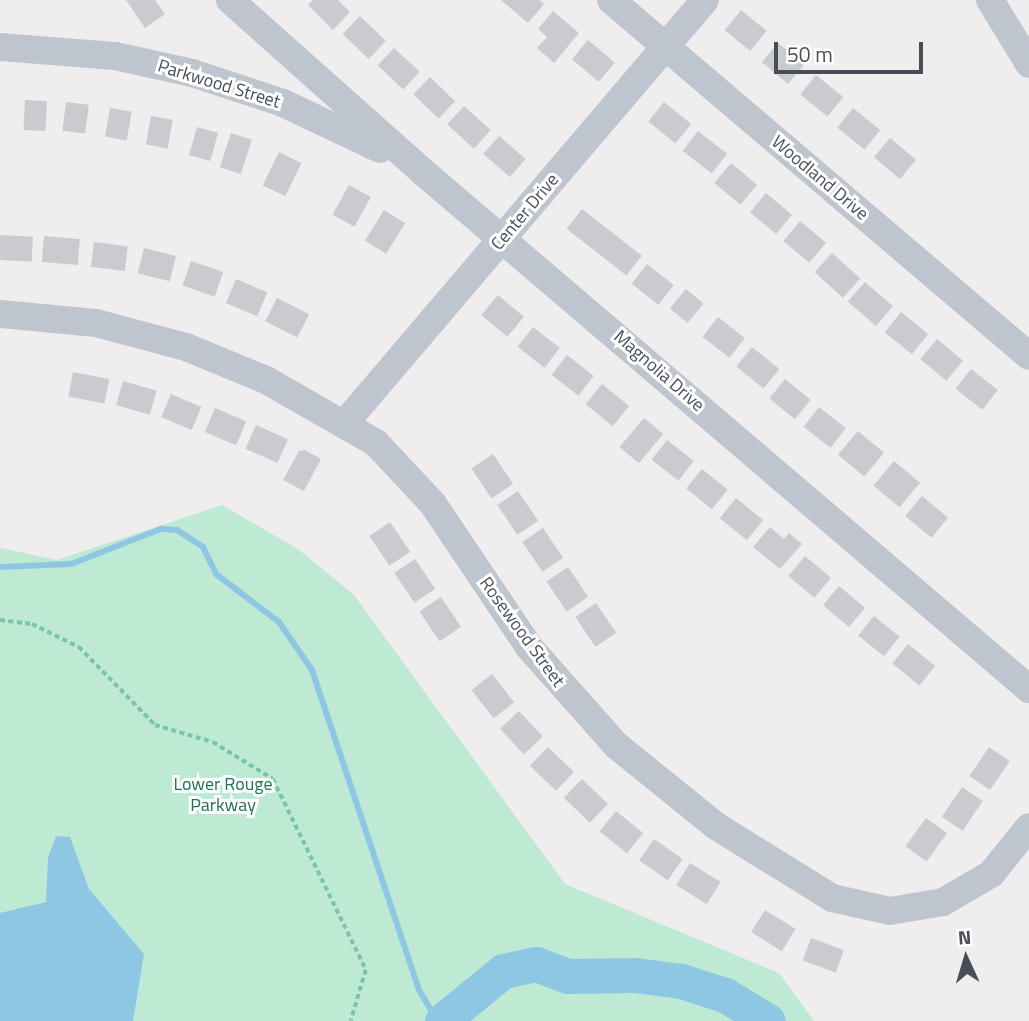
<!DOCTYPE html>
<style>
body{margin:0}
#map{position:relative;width:1029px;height:1021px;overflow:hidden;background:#efeded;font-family:"Titillium Web",sans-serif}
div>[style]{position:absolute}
.green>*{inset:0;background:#beead4}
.water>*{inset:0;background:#8ec7e3}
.stream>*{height:6px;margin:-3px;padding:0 3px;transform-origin:3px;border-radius:3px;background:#8ec7e3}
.river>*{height:35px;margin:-17.5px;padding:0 17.5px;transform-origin:17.5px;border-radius:17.5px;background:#8ec7e3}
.building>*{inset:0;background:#cacbd1;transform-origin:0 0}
.path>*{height:3.5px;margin-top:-1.75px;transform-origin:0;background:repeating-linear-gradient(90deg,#79c5a9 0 5px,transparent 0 8.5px)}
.minor>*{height:28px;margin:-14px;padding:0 14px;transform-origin:14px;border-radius:14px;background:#bfc5ce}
span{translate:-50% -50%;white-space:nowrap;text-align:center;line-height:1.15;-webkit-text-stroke:6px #fff;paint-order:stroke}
.street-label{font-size:18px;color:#474e58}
.park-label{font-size:18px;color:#1e7253}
.north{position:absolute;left:931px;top:923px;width:70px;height:70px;-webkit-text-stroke:5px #fff;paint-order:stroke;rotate:356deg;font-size:19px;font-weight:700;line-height:28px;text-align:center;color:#474e58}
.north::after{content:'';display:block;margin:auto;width:24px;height:32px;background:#474e58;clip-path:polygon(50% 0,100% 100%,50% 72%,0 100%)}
.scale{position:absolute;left:774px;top:42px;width:149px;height:32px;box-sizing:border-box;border:4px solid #474e58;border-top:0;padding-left:9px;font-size:21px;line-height:24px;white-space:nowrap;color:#474e58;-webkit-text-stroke:5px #fff;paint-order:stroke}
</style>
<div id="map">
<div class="green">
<div style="clip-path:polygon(222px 505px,298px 549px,354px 595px,565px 884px,779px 973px,814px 1021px,0 1021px,0 548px,57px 560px)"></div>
</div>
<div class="water">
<div style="clip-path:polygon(56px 836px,70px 837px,89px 889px,144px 954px,133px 1021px,0 1021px,0 913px,46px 902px,48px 858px)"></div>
</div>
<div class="stream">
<div style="left:0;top:567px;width:71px;rotate:-2.4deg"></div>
<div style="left:71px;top:564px;width:97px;rotate:-21.3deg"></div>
<div style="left:161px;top:529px;width:16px;rotate:4deg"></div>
<div style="left:177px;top:530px;width:31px;rotate:33deg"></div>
<div style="left:203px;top:547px;width:30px;rotate:64deg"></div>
<div style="left:216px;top:574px;width:79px;rotate:37.3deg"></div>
<div style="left:279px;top:622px;width:58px;rotate:55.5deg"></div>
<div style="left:312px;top:670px;width:337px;rotate:71.5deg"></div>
<div style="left:419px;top:990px;width:23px;rotate:59deg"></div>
<div style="left:431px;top:1010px;width:17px;rotate:33deg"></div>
</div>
<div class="river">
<div style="left:442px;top:1021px;width:79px;rotate:-39.3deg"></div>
<div style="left:503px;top:971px;width:34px;rotate:-12deg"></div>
<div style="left:536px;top:964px;width:34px;rotate:21deg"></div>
<div style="left:568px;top:976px;width:67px;rotate:-0.9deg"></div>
<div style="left:635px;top:975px;width:46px;rotate:7.4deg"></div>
<div style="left:681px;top:981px;width:46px;rotate:17.7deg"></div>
<div style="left:725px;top:995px;width:50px;rotate:31.2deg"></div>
</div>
<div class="building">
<div style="clip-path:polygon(126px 0,155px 0,165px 14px,145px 28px)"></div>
<div style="clip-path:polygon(313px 0,338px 0,350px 12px,333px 30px,308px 5px)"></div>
<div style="clip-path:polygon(501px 0,539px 0,544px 4px,528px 23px)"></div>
<div style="left:741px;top:10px;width:33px;height:26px;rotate:39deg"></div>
<div style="clip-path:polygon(553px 11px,579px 33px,554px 63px,537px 48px,547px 37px,538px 29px)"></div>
<div style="left:360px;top:16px;width:36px;height:25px;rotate:44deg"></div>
<div style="left:588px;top:40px;width:35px;height:25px;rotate:40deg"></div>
<div style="left:778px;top:43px;width:34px;height:25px;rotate:40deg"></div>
<div style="left:394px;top:48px;width:35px;height:24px;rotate:43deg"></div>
<div style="left:816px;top:75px;width:35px;height:25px;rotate:39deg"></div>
<div style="left:430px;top:77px;width:35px;height:24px;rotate:44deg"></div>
<div style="left:25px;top:100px;width:22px;height:30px;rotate:3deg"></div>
<div style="left:66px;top:102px;width:23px;height:29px;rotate:7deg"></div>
<div style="left:664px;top:102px;width:35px;height:25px;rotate:39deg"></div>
<div style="left:464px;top:106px;width:36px;height:25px;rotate:42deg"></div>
<div style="left:110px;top:108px;width:22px;height:29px;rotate:10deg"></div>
<div style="left:853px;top:108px;width:35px;height:25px;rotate:39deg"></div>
<div style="left:151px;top:116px;width:22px;height:29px;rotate:10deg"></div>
<div style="left:197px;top:127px;width:22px;height:29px;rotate:16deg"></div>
<div style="left:698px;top:131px;width:37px;height:25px;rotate:38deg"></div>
<div style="left:231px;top:133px;width:22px;height:36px;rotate:18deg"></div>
<div style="left:499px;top:136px;width:35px;height:24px;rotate:41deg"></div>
<div style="left:890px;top:138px;width:34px;height:25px;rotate:40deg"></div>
<div style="left:279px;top:152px;width:25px;height:37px;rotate:26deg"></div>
<div style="left:731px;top:163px;width:34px;height:26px;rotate:40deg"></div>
<div style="left:349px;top:185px;width:25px;height:34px;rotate:29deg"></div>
<div style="left:766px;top:193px;width:34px;height:25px;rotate:40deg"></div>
<div style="left:582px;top:209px;width:76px;height:25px;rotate:38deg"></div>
<div style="left:384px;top:210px;width:25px;height:36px;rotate:32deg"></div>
<div style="left:800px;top:221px;width:34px;height:26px;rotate:40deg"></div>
<div style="left:0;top:235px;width:33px;height:25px;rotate:3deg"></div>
<div style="left:44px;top:236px;width:36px;height:26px;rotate:5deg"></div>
<div style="left:94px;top:242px;width:34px;height:25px;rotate:7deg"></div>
<div style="left:144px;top:248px;width:33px;height:26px;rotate:14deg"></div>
<div style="left:832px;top:253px;width:38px;height:26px;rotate:42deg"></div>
<div style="left:191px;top:261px;width:34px;height:26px;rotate:19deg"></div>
<div style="left:647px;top:264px;width:34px;height:25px;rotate:38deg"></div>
<div style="left:236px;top:279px;width:34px;height:26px;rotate:23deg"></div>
<div style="left:865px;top:282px;width:37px;height:26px;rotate:41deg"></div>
<div style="left:686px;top:289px;width:23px;height:25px;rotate:40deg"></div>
<div style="left:498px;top:295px;width:34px;height:26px;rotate:40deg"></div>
<div style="left:277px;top:298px;width:36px;height:26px;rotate:27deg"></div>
<div style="left:901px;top:312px;width:35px;height:26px;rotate:39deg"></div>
<div style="left:718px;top:317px;width:34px;height:25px;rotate:38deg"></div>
<div style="left:533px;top:327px;width:34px;height:25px;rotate:38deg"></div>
<div style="left:937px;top:339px;width:34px;height:26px;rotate:40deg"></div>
<div style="left:752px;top:347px;width:35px;height:25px;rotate:39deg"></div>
<div style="left:567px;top:355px;width:34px;height:25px;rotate:38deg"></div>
<div style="left:971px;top:369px;width:34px;height:25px;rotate:38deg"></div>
<div style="left:73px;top:372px;width:37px;height:25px;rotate:11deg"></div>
<div style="left:785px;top:379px;width:33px;height:25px;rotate:39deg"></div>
<div style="left:123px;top:381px;width:35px;height:25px;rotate:16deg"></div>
<div style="left:602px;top:384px;width:35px;height:26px;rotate:39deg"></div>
<div style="left:171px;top:394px;width:33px;height:25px;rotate:23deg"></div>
<div style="left:819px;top:407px;width:34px;height:25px;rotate:38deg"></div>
<div style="left:215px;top:408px;width:34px;height:26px;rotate:23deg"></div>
<div style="left:644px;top:418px;width:25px;height:38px;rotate:40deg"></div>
<div style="left:256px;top:425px;width:35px;height:26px;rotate:24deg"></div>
<div style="left:858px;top:431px;width:34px;height:31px;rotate:40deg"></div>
<div style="left:667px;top:440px;width:34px;height:25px;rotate:38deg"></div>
<div style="clip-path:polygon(305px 450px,321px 459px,304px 491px,283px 480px,299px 451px)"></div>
<div style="left:493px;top:454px;width:36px;height:26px;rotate:56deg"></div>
<div style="left:894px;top:461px;width:34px;height:32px;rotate:40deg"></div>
<div style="left:702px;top:469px;width:33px;height:25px;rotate:39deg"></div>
<div style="left:518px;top:491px;width:36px;height:25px;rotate:56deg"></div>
<div style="left:922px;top:496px;width:34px;height:26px;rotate:40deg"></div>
<div style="left:736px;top:498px;width:35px;height:26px;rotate:39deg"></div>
<div style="left:390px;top:522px;width:36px;height:25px;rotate:56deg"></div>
<div style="clip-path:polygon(770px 527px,784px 539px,789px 533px,802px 544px,780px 569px,753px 547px)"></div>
<div style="left:543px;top:528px;width:36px;height:25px;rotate:56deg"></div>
<div style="left:805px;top:556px;width:34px;height:26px;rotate:40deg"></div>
<div style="left:415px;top:559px;width:36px;height:25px;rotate:56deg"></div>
<div style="left:568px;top:567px;width:36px;height:26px;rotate:56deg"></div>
<div style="left:839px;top:586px;width:34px;height:25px;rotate:40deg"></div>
<div style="left:441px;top:597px;width:36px;height:26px;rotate:56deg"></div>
<div style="left:596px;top:603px;width:36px;height:25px;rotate:56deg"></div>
<div style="left:874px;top:616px;width:33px;height:25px;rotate:39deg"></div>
<div style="left:908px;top:644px;width:35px;height:25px;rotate:39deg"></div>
<div style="left:492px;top:674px;width:36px;height:26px;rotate:52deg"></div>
<div style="left:519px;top:711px;width:35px;height:26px;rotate:47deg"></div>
<div style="left:548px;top:747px;width:36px;height:26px;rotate:44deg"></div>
<div style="left:989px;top:747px;width:25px;height:35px;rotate:34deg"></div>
<div style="left:582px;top:779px;width:36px;height:26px;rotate:44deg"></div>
<div style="left:962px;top:787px;width:25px;height:36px;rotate:34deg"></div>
<div style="left:616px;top:811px;width:35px;height:26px;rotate:39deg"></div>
<div style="left:926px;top:818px;width:26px;height:35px;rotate:36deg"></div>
<div style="left:654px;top:839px;width:35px;height:26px;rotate:35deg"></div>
<div style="left:690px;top:863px;width:36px;height:26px;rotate:32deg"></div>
<div style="left:765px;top:910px;width:36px;height:26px;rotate:32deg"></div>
<div style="left:811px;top:938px;width:35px;height:24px;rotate:20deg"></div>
</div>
<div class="path">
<div style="left:0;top:620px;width:32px;rotate:7deg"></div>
<div style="left:32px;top:624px;width:52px;rotate:26.1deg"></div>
<div style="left:79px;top:647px;width:109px;rotate:45.7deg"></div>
<div style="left:155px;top:725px;width:60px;rotate:16.3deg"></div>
<div style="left:213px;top:742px;width:70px;rotate:31.7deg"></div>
<div style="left:273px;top:779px;width:212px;rotate:64deg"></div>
<div style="left:366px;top:970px;width:53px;rotate:106.4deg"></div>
</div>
<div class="minor">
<div style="left:230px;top:0;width:259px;rotate:41.7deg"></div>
<div style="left:423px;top:172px;width:797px;rotate:40.47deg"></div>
<div style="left:611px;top:0;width:549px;rotate:40.42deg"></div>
<div style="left:990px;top:0;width:75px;rotate:58.6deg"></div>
<div style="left:0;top:47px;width:115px;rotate:4.5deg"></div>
<div style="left:115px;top:56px;width:79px;rotate:12.4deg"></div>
<div style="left:192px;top:73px;width:96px;rotate:18.2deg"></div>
<div style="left:283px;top:103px;width:107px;rotate:25.4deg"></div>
<div style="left:0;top:314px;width:96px;rotate:5.4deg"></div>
<div style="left:96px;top:323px;width:93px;rotate:14.9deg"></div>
<div style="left:186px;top:347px;width:87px;rotate:22.4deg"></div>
<div style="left:266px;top:380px;width:127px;rotate:29.8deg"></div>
<div style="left:376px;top:443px;width:83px;rotate:46.9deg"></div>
<div style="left:433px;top:504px;width:172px;rotate:56.1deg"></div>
<div style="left:529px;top:647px;width:132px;rotate:48.4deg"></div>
<div style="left:617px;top:746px;width:127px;rotate:38.9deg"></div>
<div style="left:716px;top:826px;width:137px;rotate:31.8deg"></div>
<div style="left:832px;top:898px;width:59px;rotate:12.6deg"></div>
<div style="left:890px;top:911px;width:54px;rotate:-9.6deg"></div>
<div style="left:943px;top:902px;width:56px;rotate:-30.3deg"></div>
<div style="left:991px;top:874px;width:60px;rotate:-51deg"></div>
<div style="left:345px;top:423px;width:555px;rotate:-49.6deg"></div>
</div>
<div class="street-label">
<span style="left:219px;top:84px;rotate:17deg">Parkwood Street</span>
<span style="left:820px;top:178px;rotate:40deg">Woodland Drive</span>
<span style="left:525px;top:212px;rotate:-50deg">Center Drive</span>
<span style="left:659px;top:371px;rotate:41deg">Magnolia Drive</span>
<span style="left:522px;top:632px;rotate:54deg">Rosewood Street</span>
</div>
<div class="park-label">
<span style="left:223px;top:795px">Lower Rouge<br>Parkway</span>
</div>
<div class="north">N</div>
<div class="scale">50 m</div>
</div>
